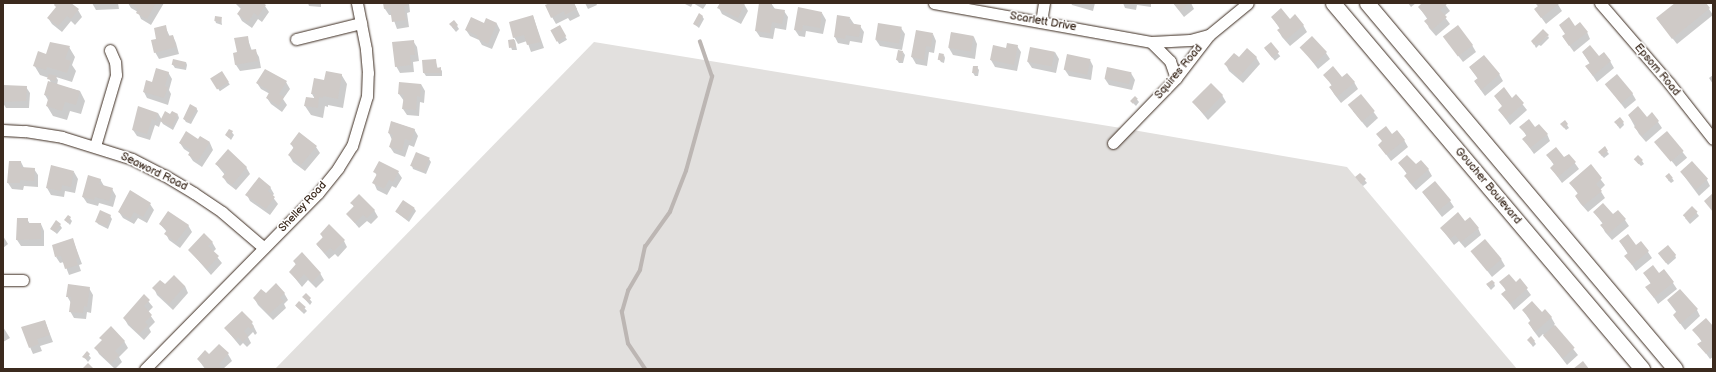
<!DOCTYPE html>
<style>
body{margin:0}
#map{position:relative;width:1716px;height:372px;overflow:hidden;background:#fff;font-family:"Balsamiq Sans",sans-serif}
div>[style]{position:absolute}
.green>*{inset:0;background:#e2e0de}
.shadow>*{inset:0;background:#0003;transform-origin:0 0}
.stream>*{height:3.5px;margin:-1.75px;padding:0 1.75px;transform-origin:1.75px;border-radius:1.75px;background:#bcb6b3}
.building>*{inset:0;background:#cfcac7;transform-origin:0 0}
.roads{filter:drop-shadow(0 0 1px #3b2a1e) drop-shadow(0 0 1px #3b2a1e)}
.minor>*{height:11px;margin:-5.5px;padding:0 5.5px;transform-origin:5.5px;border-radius:5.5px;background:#fff}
.secondary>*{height:15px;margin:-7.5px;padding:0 7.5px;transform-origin:7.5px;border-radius:7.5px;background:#fff}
span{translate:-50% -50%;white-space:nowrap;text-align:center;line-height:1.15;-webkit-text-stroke:3.5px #fff;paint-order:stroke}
.street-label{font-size:11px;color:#3b2a1e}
.frame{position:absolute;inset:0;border:4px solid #3b2a1e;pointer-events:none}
</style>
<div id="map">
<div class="green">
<div style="clip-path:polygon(594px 42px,1127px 129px,1347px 167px,1517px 369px,275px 369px)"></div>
</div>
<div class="shadow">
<div style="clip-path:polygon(57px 3px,70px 3px,78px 10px,82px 17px,75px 25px,71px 21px,62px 32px,52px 24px,48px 18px,57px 8px)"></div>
<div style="clip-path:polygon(118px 3px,119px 9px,96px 10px,92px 3px)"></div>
<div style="clip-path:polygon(128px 3px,164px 3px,151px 25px,141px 19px,138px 12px,131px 8px)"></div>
<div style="clip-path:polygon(235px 3px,260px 3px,265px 6px,269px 12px,262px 22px,258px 19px,252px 28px,242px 21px,238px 14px,242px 10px)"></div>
<div style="clip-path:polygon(308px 3px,321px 3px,321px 7px,309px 6px)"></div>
<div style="clip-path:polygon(384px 3px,409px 3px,410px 12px,407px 13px,409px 27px,397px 29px,392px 15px,389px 15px,385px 9px)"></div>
<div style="clip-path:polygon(552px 3px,574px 3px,580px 16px,570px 21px,568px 18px,556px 24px,552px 17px)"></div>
<div style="clip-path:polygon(585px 3px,596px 3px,597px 5px,588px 9px)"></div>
<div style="clip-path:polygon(683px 3px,707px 3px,703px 9px,693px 3px,691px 7px)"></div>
<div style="clip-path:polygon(721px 3px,744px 4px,748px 11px,741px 24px,722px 14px,719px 8px)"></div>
<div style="clip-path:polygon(760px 3px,771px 3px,775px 9px,784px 11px,788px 17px,786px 30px,775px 28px,773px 39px,760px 37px,756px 31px)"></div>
<div style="clip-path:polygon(1071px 3px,1095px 3px,1093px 11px,1072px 5px)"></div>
<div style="clip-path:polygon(1123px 3px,1151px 3px,1151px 7px,1137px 5px,1136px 10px,1125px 8px)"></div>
<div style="clip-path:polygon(1173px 3px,1191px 3px,1194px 9px,1184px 17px)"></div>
<div style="clip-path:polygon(1408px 3px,1416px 3px,1411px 7px)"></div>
<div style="clip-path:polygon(1424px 3px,1444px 3px,1450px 11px,1444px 16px,1450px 24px,1436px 36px,1429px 28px,1426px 21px,1428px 20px,1419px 7px)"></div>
<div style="clip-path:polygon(1535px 3px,1557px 3px,1562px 11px,1546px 24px,1535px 9px,1539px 7px)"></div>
<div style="clip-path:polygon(1677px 3px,1705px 3px,1713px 15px,1677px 44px,1657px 19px)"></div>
<div style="clip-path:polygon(822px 13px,826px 20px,823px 34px,806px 31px,805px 37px,799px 36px,795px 30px)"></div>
<div style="clip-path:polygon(533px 16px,544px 48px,531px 52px,527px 41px,518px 44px,514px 37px)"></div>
<div style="clip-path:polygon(702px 16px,704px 19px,699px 28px,694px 24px)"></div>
<div style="clip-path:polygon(1272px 17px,1290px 20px,1303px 25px,1307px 32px,1290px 46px,1282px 37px,1278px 30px,1280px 29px)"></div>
<div style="clip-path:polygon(221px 18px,222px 25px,216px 23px,215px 20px)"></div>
<div style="clip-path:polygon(850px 18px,854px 24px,860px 26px,864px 32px,862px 43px,850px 41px,849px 45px,838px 43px,835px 37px)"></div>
<div style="clip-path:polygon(454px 21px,459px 29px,456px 32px,452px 27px)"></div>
<div style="clip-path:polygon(484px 24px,497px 24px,500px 30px,492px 49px,482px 45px,479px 40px,470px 36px,466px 30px)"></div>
<div style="clip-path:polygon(165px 26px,170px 37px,173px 36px,176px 43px,179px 54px,159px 59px,155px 52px,157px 40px)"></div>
<div style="left:559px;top:26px;width:16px;height:9px;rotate:60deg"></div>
<div style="clip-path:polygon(1575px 27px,1587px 32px,1590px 39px,1574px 52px,1563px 37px)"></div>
<div style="clip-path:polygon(901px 28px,905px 34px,902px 50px,880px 46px,876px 40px)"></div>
<div style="clip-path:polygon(951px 33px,974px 37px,977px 44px,975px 59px,953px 55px,949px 48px)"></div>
<div style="clip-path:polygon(933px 34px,936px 41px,934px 53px,929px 52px,927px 66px,916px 64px,912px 57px)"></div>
<div style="clip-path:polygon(1548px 36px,1549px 38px,1541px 46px,1539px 45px,1536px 48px,1534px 44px)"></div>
<div style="clip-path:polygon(247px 37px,252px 51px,255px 50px,259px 57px,261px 68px,240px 71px,236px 65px,234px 54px,238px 53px)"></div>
<div style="clip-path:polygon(1444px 37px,1472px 45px,1476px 52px,1463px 62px)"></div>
<div style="clip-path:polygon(515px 40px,517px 50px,512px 50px,509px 41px)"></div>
<div style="clip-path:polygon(413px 41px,417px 47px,419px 61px,413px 62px,414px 72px,400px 73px,396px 66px)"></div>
<div style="left:1270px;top:44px;width:16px;height:7px;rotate:50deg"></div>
<div style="clip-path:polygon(1017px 46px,1021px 52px,1017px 71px,995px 67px,991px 60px,1007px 49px)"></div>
<div style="clip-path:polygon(69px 47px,75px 57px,72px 65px,76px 71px,72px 82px,56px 77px,58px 80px,57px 85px,80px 91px,85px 101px,81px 114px,70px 111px,67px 120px,53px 116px,47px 106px,49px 102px,45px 95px,51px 83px,49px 78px,40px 75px,34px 65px,47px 55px)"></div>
<div style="clip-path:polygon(1301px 47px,1326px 53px,1330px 59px,1318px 69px)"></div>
<div style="clip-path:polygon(903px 52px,905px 55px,903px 63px,899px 63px,897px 60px)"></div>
<div style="clip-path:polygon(1055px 52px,1059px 59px,1056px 73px,1032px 68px,1028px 62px)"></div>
<div style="clip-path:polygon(1583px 53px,1610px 61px,1614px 68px,1597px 82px,1587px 67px,1590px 64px)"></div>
<div style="clip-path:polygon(944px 55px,945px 58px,944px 63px,941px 62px,939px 59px)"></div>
<div style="clip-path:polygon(1256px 57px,1260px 64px,1243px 83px,1229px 71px,1226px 65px,1239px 59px)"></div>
<div style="clip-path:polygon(435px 60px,438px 69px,440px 68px,442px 71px,442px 76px,426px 76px,424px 73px)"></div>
<div style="clip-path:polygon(1090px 60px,1093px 66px,1091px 80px,1069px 76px,1065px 70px)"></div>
<div style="clip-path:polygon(186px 62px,187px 65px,186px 70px,175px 68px,173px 65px)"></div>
<div style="clip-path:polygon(977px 67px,979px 70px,978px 76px,975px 76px,973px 73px)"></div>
<div style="clip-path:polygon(1108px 68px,1131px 73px,1135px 80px,1132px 90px,1109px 85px,1105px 79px)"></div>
<div style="clip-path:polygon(1470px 68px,1499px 74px,1503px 81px,1485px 96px,1475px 82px,1478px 79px)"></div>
<div style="clip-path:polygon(168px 72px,172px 79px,169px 90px,171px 94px,168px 105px,147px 98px,144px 92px)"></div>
<div style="left:222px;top:73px;width:14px;height:12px;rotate:56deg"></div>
<div style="clip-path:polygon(341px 74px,347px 84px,343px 108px,328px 105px,328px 107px,325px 106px,323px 118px,311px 115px,305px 106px,315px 99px,312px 94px,325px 81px)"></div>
<div style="clip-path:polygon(1325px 75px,1354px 82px,1358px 89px,1341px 103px,1334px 94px,1330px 87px,1332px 86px)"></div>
<div style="clip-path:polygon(1713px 75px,1713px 84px,1709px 78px)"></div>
<div style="clip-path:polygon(286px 82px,290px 89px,283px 99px,287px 105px,282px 112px,271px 104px,267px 98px,270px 94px,261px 89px,257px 83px)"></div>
<div style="clip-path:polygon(421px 84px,425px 91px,424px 103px,420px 102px,419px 116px,407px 115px,403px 109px,404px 101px,399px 94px)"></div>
<div style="clip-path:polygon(1606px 84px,1632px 93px,1636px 100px,1625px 109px)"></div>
<div style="clip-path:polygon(3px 86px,26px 87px,30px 93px,29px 108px,6px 108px,3px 103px)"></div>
<div style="clip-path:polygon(1222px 95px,1226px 102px,1208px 120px,1193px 102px)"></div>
<div style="clip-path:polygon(1361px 95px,1378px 118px,1367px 128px,1353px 111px)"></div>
<div style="clip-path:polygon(1495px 96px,1512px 99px,1516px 96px,1527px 110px,1510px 125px,1499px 110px,1503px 107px)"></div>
<div style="clip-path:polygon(1135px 97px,1139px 102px,1136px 106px,1131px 101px)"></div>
<div style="clip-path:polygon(196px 108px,198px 111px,191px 124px,186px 122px,184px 119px)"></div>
<div style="clip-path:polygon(158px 113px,162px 120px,178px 115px,179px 118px,173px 130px,163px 124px,161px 121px,159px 127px,155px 125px,150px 140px,137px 136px,133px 130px)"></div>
<div style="clip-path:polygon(1629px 116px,1658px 122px,1662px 128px,1646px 142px,1639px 134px)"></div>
<div style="clip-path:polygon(392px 122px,414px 129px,418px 136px,414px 147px,409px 145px,405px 157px,394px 153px,390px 147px,392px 140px,389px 133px)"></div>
<div style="clip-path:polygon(1565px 122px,1569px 128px,1566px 130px,1561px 124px)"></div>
<div style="clip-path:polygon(1623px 122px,1624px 125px,1620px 129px,1617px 125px)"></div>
<div style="clip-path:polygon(1521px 127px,1535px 128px,1547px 134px,1550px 141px,1534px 154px,1524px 140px,1527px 137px)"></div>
<div style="clip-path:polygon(230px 130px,234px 135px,231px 140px,226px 135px)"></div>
<div style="left:1667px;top:133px;width:32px;height:14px;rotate:51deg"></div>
<div style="clip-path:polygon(1378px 134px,1392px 135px,1404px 140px,1408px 147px,1391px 161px,1379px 145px,1383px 142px)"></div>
<div style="clip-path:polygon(200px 137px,210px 143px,213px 150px,202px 167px,193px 161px,189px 155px,190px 153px,184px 149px,180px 143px,199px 140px)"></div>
<div style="clip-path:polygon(291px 144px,316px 147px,320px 153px,305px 171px,293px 162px,289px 155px,294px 149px)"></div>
<div style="clip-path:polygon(1604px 148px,1609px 154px,1604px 158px,1601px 155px)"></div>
<div style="clip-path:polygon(1569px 155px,1579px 169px,1562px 183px,1551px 168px,1554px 165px,1548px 156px,1564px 159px)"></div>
<div style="clip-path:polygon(429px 159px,431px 162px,426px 174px,413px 169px,412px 166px)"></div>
<div style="clip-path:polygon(1642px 161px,1644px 164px,1641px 166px,1637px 162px)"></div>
<div style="clip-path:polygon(21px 162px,24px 168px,34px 169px,38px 175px,38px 187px,24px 186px,23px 190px,12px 189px,8px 183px)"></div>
<div style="clip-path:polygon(1399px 163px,1428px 169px,1432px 176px,1416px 190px,1409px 182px,1405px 176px,1407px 174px)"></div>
<div style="clip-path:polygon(216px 164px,246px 167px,250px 174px,236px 190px,227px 183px,223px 177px,225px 175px)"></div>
<div style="clip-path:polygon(1590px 166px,1605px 185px,1600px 190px,1605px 198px,1588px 212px,1580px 203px,1576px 197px,1579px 195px,1570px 183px)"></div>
<div style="clip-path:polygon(74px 172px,78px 179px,75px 193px,65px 191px,64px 197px,51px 195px,47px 188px)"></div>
<div style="clip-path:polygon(375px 172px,398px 172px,402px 178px,396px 188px,392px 186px,387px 195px,377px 190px,374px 183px,377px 176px)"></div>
<div style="clip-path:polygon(1681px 172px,1707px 180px,1710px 186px,1699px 196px)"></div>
<div style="clip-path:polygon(1360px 174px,1367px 183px,1363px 186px,1358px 180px)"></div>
<div style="clip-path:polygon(1672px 178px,1674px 181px,1671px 183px,1668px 180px)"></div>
<div style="clip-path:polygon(100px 179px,104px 186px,112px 189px,116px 196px,113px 207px,99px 203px,98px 206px,87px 203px,83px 197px)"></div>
<div style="clip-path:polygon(270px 187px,274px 194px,272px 196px,278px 204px,270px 215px,250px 201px,247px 195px)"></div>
<div style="clip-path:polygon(1423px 193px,1450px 201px,1454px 207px,1442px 217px)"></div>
<div style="clip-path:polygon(352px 203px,374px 210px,378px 217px,371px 224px,367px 221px,359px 228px,347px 214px,354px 207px)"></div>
<div style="clip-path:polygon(150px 204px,154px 210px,147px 223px,138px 218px,134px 224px,123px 218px,119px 212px)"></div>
<div style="clip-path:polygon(1692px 207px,1699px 216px,1690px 224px,1685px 218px)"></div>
<div style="clip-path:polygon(414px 208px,416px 211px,409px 222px,396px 212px)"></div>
<div style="clip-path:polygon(1594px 212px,1625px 220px,1629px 226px,1612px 240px,1605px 232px,1602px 226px,1603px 224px)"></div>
<div style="clip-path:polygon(68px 216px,72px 221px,70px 225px,65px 220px)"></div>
<div style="clip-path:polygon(110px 216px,112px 219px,108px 229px,98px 224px,96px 221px)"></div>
<div style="clip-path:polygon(27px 219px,30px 224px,41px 224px,44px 231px,44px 246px,21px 246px,17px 240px)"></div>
<div style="clip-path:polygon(1465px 222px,1478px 228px,1481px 235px,1465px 248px,1459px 241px,1454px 245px,1441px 228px)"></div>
<div style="clip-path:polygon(160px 224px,188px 225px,192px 232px,180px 248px,169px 240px,166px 234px,167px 232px)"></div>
<div style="clip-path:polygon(60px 225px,62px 228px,57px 234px,51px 229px)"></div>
<div style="clip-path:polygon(321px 234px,344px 241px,347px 247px,338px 257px,335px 254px,329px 259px,317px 245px,323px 238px)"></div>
<div style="clip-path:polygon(3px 236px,8px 244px,3px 248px)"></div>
<div style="clip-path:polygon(73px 240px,82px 264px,79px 265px,81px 271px,69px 275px,64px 262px,60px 263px,56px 257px)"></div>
<div style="clip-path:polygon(1620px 241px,1648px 252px,1652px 258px,1636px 271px,1626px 256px,1628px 254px)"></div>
<div style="clip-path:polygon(212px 242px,216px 249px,213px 252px,222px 263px,211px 275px,189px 250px)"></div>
<div style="clip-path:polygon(1472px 251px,1501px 259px,1505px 266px,1492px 277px)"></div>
<div style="clip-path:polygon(1659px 254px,1675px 255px,1676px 258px,1668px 265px)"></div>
<div style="clip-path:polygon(294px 261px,320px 273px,324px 280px,316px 288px,308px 280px,302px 287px,290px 272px,296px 265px)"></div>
<div style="clip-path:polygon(1644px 273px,1659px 274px,1673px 283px,1677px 289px,1658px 304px,1647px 287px,1651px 284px)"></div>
<div style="clip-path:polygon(1520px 280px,1531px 295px,1514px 310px,1503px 294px,1506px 291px,1501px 282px,1516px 283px)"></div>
<div style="clip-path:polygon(1494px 283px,1495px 286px,1491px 290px,1487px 285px)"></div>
<div style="clip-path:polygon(165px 286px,185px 286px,188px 293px,173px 310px,157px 295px,154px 288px)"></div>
<div style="clip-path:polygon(89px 288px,93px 295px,91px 313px,87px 312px,86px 319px,74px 318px,70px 311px,71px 303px,67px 296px)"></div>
<div style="clip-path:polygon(284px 293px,288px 300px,284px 304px,286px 308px,273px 320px,258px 305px,254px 298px,266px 295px)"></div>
<div style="clip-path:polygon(306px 295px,312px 302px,310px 305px,303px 297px)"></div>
<div style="clip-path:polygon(144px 296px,153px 307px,148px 312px,155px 322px,149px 328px,151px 332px,144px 340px,128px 325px,124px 318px)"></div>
<div style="clip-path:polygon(1668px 301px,1697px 310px,1700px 316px,1685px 330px,1674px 315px,1677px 313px)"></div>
<div style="clip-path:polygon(299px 302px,307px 311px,304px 314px,296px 306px)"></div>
<div style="clip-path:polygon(1523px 310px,1542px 313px,1551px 317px,1555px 324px,1554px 325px,1578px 355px,1567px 365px,1543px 334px,1539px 338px,1533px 330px,1529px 323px,1531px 322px)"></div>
<div style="clip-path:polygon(45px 321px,53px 342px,40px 346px,42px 351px,33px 354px,30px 347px)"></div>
<div style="clip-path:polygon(252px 323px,257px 333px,255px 335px,253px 332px,248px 337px,251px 343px,247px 347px,243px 343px,240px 346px,225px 328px)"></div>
<div style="clip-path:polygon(3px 327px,10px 338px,3px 342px)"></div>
<div style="clip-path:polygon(1713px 328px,1713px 357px,1710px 359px,1699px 344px,1702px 342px,1694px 330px)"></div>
<div style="clip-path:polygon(101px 338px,124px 341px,128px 348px,119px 357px,122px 362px,115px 369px,99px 354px,96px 348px,103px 341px)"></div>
<div style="clip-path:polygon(1528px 340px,1534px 341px,1536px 344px,1533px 347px)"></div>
<div style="clip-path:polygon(87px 353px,91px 358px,88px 362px,84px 357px)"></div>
<div style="clip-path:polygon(228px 354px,232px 361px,223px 369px,205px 369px,198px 359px,209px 356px)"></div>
</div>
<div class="stream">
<div style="left:645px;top:369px;width:30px;rotate:-124deg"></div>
<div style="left:628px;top:344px;width:33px;rotate:-101deg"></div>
<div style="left:622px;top:312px;width:22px;rotate:-74deg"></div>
<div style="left:628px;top:291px;width:24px;rotate:-60deg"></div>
<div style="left:640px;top:270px;width:24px;rotate:-78deg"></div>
<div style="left:645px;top:247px;width:43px;rotate:-54.5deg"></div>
<div style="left:670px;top:212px;width:44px;rotate:-68.7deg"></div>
<div style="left:686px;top:171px;width:98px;rotate:-74.5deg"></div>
<div style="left:712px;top:77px;width:37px;rotate:-109deg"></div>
</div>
<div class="building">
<div style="clip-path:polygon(55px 3px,71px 3px,79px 9px,71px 19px,67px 16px,58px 26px,47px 18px,56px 7px,54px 5px)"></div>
<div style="clip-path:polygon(129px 3px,156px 3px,147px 19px,136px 13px,138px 9px)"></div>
<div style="clip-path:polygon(236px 3px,263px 3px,266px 5px,258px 16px,254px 13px,248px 22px,237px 14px,242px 7px)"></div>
<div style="clip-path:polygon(383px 3px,407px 3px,407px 6px,404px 6px,406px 20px,392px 22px,390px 8px,384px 9px)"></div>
<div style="clip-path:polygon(550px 3px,574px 3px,577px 9px,565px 15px,564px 11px,551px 18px,545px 5px)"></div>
<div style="clip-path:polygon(720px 3px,745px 3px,738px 18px,717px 8px)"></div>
<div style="clip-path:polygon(759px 3px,772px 3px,771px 8px,785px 10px,782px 24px,772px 22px,770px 33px,755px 31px)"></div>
<div style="clip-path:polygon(1173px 3px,1189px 3px,1180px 11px)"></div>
<div style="clip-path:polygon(1422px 3px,1447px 4px,1440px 10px,1447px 17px,1432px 30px,1424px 21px,1428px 18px,1418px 7px)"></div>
<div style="clip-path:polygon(1536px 3px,1558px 3px,1559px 4px,1541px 18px,1534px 9px,1538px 6px)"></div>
<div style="clip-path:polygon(1675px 3px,1706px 3px,1710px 8px,1672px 39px,1656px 18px)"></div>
<div style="clip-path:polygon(798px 7px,822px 12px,820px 28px,803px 25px,802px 31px,794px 30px)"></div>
<div style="clip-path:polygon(1281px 8px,1290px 19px,1295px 14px,1304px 25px,1286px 40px,1277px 30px,1280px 28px,1271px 17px)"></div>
<div style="clip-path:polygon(699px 13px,703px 16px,697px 26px,693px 24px)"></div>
<div style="clip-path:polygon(533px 15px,541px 42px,527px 45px,524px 35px,513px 38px,509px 22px)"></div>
<div style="clip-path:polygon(837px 15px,850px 17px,849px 23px,861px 25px,859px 37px,846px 35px,845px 39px,834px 37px)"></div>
<div style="left:215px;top:16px;width:7px;height:5px;rotate:8deg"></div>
<div style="clip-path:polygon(471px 17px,484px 23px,486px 18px,497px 23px,488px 44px,477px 38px,478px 36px,465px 30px)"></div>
<div style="clip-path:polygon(1569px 17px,1575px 26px,1580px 22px,1588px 32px,1569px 46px,1562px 36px,1565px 34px,1559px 25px)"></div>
<div style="clip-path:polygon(454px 20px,458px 25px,454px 29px,449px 24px)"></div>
<div style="left:878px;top:23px;width:24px;height:17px;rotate:9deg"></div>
<div style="clip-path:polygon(166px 25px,168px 36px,173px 35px,176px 47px,154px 53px,151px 40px,156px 39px,154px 28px)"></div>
<div style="left:560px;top:25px;width:13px;height:11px;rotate:61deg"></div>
<div style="left:1458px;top:25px;width:25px;height:19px;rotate:53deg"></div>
<div style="clip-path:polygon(1543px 29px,1549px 35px,1538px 44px,1537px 43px,1534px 45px,1531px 41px)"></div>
<div style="clip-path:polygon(916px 30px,933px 33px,931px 47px,926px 46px,924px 60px,911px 57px)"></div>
<div style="left:951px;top:32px;width:23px;height:16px;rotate:10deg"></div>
<div style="clip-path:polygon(248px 36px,250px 50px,256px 49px,258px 61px,235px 65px,233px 53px,237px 52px,234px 38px)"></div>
<div style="left:1312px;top:36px;width:22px;height:17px;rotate:47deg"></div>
<div style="clip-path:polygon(514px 39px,516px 47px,509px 48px,508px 40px)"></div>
<div style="clip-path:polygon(414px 40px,415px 55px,410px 55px,411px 65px,395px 67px,392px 42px)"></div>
<div style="clip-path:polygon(50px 42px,70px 46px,65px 59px,71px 61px,67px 73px,47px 67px,46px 70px,33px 66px,38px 51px,46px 54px)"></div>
<div style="left:1271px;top:42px;width:13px;height:9px;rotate:51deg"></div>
<div style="clip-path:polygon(1007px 43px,1018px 45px,1014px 65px,990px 60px,993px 45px,1006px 48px)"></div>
<div style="clip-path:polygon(1590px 45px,1599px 56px,1604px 52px,1611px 61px,1593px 76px,1585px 66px,1590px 63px,1582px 52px)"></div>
<div style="left:1030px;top:47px;width:25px;height:15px;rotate:11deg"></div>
<div style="clip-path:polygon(1247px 48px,1257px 57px,1239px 77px,1224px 64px,1234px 53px,1239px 57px)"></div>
<div style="clip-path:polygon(898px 50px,903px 51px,902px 61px,896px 60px)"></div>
<div style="left:939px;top:53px;width:5px;height:7px;rotate:11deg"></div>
<div style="left:1067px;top:54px;width:24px;height:16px;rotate:12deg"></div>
<div style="clip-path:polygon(1484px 55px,1500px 74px,1481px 90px,1474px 81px,1478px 78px,1469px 67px)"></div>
<div style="left:173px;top:59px;width:13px;height:6px;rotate:13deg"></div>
<div style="clip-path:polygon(436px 59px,437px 68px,441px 67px,441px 73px,423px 73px,422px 60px)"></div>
<div style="clip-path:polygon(973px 66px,978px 66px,977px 73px,972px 73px)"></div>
<div style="clip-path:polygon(1333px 66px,1342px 77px,1347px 73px,1355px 82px,1337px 97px,1329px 87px,1332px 85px,1323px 75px)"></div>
<div style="left:1107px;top:67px;width:25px;height:12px;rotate:12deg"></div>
<div style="clip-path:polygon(156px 68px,169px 72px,165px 86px,168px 87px,164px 98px,143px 92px,146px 80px,152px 82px)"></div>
<div style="clip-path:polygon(265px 69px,287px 81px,279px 94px,284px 97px,279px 106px,266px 98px,270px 91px,256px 83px)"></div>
<div style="left:222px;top:71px;width:13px;height:14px;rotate:58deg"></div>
<div style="clip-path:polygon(326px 71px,342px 74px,338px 99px,323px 96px,323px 98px,319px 97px,318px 108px,304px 106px,306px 97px,314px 98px,315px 94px,311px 94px,314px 78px,324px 80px)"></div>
<div style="clip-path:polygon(49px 74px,57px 76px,55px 81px,47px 79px)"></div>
<div style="left:1617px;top:74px;width:25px;height:16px;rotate:50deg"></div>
<div style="clip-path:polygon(48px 81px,80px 91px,76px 105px,65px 102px,62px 111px,46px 106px,49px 96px,44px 95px)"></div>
<div style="clip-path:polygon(399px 82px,421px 84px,420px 97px,417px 96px,416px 110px,402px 109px,404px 95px,398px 94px)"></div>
<div style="left:1211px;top:83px;width:17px;height:27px;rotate:45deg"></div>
<div style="clip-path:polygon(3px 85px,27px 86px,26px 101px,3px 102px)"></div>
<div style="clip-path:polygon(1504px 87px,1512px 98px,1516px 94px,1524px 103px,1506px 119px,1498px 110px,1502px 106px,1494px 96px)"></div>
<div style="left:1361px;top:94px;width:22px;height:17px;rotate:51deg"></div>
<div style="left:1135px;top:96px;width:4px;height:7px;rotate:45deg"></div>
<div style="clip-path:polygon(190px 104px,197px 108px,189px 122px,183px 119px)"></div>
<div style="clip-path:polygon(138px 106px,158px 113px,156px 121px,152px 119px,147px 134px,132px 130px)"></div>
<div style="clip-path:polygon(1638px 106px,1647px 117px,1652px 112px,1659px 121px,1642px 136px,1634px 127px,1636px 125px,1628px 115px)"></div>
<div style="clip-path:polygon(165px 111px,170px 114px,172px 111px,178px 114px,172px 127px,160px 121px)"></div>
<div style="clip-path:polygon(1620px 117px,1624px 122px,1618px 126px,1614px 122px)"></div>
<div style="clip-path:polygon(1529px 119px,1535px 127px,1539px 124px,1548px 134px,1530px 148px,1522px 139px,1527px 135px,1519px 127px)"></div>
<div style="clip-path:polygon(1565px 120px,1568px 124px,1564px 128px,1560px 124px)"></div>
<div style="clip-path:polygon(391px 121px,415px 129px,411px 141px,405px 139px,402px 151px,389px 147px,393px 135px,388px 133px)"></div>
<div style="clip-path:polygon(1386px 126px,1392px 134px,1397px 130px,1405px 140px,1386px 155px,1378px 145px,1382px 141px,1376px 134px)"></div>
<div style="clip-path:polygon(229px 129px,233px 131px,229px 138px,225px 135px)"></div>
<div style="clip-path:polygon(186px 131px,198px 139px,200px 136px,210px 142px,198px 161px,188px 155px,191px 150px,179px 143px)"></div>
<div style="left:1667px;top:131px;width:26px;height:17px;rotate:50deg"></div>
<div style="clip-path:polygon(299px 132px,317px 146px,301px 165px,288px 155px,294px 147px,290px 144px)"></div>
<div style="clip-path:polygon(1605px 146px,1608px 151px,1602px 156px,1598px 152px)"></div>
<div style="clip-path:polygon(1556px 147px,1564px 157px,1569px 154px,1576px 162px,1558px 177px,1550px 168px,1554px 164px,1546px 155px)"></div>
<div style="clip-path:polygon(228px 149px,247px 167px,232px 185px,222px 177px,226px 172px,215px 164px)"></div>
<div style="left:416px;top:152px;width:15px;height:15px;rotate:23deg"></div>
<div style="clip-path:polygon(1407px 155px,1416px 164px,1421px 160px,1429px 169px,1412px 184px,1404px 176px,1407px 173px,1398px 163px)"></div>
<div style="left:1638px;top:155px;width:7px;height:6px;rotate:45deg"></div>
<div style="clip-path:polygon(9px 161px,21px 161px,21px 167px,35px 168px,34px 181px,20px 180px,20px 183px,7px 183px)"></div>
<div style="clip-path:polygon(379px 161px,399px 171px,393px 182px,389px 180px,384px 189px,372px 183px,377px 174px,373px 172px)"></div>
<div style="left:1692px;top:161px;width:24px;height:16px;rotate:48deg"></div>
<div style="clip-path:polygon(1591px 164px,1602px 178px,1596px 184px,1602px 191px,1583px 206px,1575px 196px,1578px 193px,1569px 183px)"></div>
<div style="clip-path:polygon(51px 165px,74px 171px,71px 187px,62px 185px,61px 191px,46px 188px)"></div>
<div style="clip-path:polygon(1360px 173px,1366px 179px,1361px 184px,1355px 177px)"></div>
<div style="left:1669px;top:173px;width:6px;height:5px;rotate:51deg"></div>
<div style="clip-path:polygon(88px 175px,101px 179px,99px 184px,113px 188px,109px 201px,95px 197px,94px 200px,82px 197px)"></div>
<div style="clip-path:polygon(259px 177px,271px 187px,268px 191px,275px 197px,266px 209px,245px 195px)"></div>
<div style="left:1435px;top:181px;width:25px;height:17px;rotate:50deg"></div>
<div style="clip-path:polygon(130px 190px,151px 203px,143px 217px,134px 212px,130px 219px,118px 212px)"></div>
<div style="clip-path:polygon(1713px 193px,1713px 212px,1704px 201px)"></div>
<div style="clip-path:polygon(359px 194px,375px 210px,367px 218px,363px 215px,355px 223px,346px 214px,354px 206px,350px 203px)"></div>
<div style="left:403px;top:200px;width:14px;height:14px;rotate:34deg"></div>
<div style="clip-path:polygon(1603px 203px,1613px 214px,1618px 210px,1626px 219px,1608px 234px,1600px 225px,1603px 223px,1593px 212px)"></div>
<div style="left:1692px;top:206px;width:8px;height:13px;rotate:45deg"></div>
<div style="clip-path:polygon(100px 210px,111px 215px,107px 226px,95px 222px)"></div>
<div style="clip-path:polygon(168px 211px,189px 225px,176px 242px,164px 234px,167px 230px,159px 224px)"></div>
<div style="clip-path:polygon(1458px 212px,1465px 221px,1470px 217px,1479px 228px,1461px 242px,1455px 235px,1450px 239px,1440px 228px)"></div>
<div style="clip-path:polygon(68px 215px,71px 217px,68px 223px,64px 220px)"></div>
<div style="clip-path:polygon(17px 218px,28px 218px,28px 223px,41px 223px,41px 239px,16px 240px)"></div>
<div style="clip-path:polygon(56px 220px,61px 224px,55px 232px,50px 229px)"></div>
<div style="clip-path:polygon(329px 224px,345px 240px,334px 251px,330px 248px,325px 253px,316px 244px,323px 237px,320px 234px)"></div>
<div style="clip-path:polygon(204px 233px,213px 242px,208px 246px,219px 256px,207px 269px,188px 250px)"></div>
<div style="clip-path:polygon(1628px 234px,1636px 245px,1641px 241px,1649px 251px,1632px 265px,1624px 256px,1628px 253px,1619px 241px)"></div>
<div style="clip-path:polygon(73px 238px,79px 258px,76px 259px,78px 265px,65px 269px,61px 256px,55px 257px,52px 245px)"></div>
<div style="left:1485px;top:239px;width:26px;height:19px;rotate:50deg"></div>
<div style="left:1668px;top:245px;width:13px;height:13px;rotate:51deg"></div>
<div style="clip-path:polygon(302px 252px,321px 273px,312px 282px,304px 274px,298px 281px,289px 272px,296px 264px,293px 261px)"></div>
<div style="clip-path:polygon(1653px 265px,1659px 273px,1664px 269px,1674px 282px,1654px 298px,1645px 287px,1651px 283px,1643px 273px)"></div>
<div style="clip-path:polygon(1509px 274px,1516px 282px,1520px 278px,1528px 288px,1510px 304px,1501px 294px,1506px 290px,1499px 282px)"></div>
<div style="clip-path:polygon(174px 275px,185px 286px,169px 304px,152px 288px,160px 280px,165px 284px)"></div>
<div style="clip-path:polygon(1492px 280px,1495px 283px,1489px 287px,1486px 284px)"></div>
<div style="clip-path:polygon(276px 283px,285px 293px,280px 298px,284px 301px,269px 314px,253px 298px,261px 289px,266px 293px)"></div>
<div style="clip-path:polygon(68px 284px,90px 287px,87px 307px,84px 306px,83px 313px,69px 312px,71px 297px,66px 297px)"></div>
<div style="clip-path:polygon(1680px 289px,1698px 309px,1680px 324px,1673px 315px,1677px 311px,1667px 300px)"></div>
<div style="clip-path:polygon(306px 293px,311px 298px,308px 302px,302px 297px)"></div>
<div style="clip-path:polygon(144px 294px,150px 300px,144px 306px,152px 315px,145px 322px,148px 325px,139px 334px,123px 318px)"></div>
<div style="left:299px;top:301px;width:9px;height:6px;rotate:41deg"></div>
<div style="clip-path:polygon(1532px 301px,1542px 312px,1545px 309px,1552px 317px,1535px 332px,1528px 323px,1531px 320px,1522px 310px)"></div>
<div style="clip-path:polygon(242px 311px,253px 322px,251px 324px,254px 326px,251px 329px,248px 327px,244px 331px,248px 336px,243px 342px,238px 337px,236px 340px,224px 328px)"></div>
<div style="clip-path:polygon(1706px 318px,1713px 326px,1713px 347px,1706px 354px,1697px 344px,1702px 341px,1692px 330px)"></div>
<div style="clip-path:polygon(45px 320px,50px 335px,37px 339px,39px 344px,29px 348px,21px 327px)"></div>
<div style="left:1555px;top:325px;width:30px;height:16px;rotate:49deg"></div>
<div style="clip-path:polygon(111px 326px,125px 341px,115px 351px,119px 355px,111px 364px,94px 348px,102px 340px,99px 338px)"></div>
<div style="clip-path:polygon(1531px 336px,1535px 341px,1531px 344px,1527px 340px)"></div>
<div style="clip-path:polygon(219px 344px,229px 353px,219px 364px,221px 366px,218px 369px,207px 369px,197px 359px,205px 350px,209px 354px)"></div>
<div style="clip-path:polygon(87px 351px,90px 354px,86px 359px,82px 357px)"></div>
<div style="clip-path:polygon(1583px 361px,1589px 369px,1573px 369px)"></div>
<div style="clip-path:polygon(88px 363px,94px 369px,82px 369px)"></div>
</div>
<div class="roads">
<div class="minor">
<div style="left:934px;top:3px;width:220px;rotate:10.2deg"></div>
<div style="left:1151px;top:42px;width:39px;rotate:-3deg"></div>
<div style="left:1190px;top:40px;width:20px;rotate:-15deg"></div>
<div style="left:1600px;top:3px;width:106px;rotate:49.2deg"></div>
<div style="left:1669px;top:83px;width:71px;rotate:51.8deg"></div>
<div style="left:1041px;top:22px;width:19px;rotate:-81deg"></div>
<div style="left:296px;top:39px;width:67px;rotate:-13.8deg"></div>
<div style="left:1151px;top:42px;width:27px;rotate:45deg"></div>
<div style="left:1170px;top:61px;width:18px;rotate:71deg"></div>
<div style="left:3px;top:130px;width:22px;rotate:3deg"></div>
<div style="left:25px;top:131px;width:37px;rotate:9deg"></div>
<div style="left:62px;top:137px;width:73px;rotate:17.4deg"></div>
<div style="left:132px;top:159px;width:36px;rotate:27deg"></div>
<div style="left:164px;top:175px;width:35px;rotate:31deg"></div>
<div style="left:194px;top:193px;width:34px;rotate:34deg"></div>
<div style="left:222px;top:212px;width:55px;rotate:40.6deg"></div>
<div style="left:1113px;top:143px;width:91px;rotate:-45.9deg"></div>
<div style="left:1176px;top:78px;width:54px;rotate:-52.5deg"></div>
<div style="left:1209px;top:35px;width:50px;rotate:-39.4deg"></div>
<div style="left:95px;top:146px;width:74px;rotate:-73.5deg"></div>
<div style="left:116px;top:75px;width:13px;rotate:-94deg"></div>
<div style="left:115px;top:62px;width:13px;rotate:-113deg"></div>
<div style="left:3px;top:280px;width:20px"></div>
<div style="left:145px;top:369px;width:247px;rotate:-45.5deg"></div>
<div style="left:318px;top:193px;width:32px;rotate:-51deg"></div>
<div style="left:338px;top:168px;width:26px;rotate:-58deg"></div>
<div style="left:352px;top:146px;width:52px;rotate:-73.3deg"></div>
<div style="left:367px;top:96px;width:23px;rotate:-88deg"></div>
<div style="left:368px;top:73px;width:24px;rotate:-95deg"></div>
<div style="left:366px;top:49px;width:47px;rotate:-101.1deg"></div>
</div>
<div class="secondary">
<div style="left:1333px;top:3px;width:479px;rotate:49.8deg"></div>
<div style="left:1367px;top:3px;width:478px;rotate:49.9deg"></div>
</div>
</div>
<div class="street-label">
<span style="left:1043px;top:22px;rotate:10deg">Scarlett Drive</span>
<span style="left:1657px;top:70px;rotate:50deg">Epsom Road</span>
<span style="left:1179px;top:72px;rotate:-50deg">Squires Road</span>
<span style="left:154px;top:172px;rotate:26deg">Seaword Road</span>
<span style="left:1488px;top:186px;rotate:50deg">Goucher Boulevard</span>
<span style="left:303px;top:207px;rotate:-47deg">Shelley Road</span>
</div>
<div class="frame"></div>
</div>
